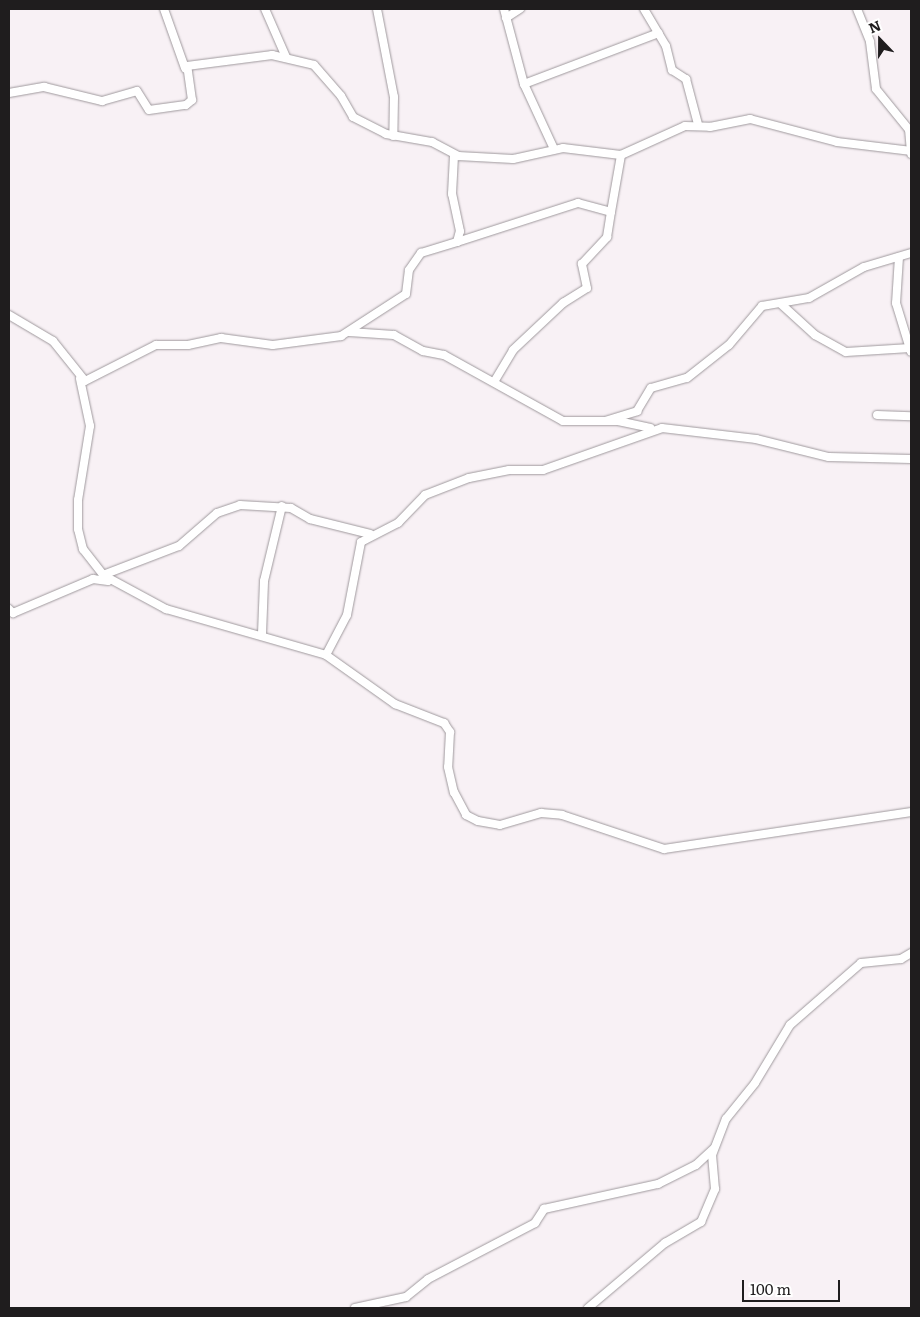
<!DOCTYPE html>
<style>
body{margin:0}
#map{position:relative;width:920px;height:1317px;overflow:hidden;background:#f8f1f5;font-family:Literata,serif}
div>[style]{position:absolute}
.roads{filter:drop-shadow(0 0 1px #9f999d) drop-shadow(0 0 1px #9f999d)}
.minor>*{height:8px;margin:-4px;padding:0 4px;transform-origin:4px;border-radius:4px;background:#fff}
span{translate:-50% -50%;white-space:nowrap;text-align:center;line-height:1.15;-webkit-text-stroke:4px #fff;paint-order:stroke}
.frame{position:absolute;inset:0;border:10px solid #1f1d1e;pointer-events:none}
.north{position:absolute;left:855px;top:15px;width:50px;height:50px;-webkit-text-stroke:4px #fff;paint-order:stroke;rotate:338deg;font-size:14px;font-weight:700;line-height:20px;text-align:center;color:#1f1d1e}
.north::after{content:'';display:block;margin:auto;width:18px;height:22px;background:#1f1d1e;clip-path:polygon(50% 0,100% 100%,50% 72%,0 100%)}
.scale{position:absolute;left:742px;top:1280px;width:98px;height:22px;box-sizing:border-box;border:2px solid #1f1d1e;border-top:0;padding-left:6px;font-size:15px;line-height:18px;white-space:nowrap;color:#1f1d1e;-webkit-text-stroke:4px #fff;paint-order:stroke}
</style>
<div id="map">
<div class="roads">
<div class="minor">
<div style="left:164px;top:9px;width:63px;rotate:70.4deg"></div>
<div style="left:265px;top:9px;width:52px;rotate:66.4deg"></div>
<div style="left:377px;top:9px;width:90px;rotate:79.1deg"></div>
<div style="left:394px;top:97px;width:39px;rotate:91deg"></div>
<div style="left:504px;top:9px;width:78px;rotate:75.1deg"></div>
<div style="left:524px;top:84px;width:72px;rotate:65.2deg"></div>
<div style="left:644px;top:9px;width:43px;rotate:59.3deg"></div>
<div style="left:666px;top:46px;width:25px;rotate:76deg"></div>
<div style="left:672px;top:70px;width:17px;rotate:33deg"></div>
<div style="left:686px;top:79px;width:47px;rotate:75.1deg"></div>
<div style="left:857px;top:9px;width:35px;rotate:68deg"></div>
<div style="left:870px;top:42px;width:47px;rotate:82.7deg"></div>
<div style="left:876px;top:89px;width:55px;rotate:50.9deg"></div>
<div style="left:506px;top:18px;width:17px;rotate:-33deg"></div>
<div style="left:524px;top:84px;width:144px;rotate:-20.7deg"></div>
<div style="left:9px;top:93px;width:36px;rotate:-10deg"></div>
<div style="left:44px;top:87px;width:60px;rotate:13.6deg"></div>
<div style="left:102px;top:101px;width:36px;rotate:-16deg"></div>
<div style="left:137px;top:91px;width:22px;rotate:58deg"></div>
<div style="left:149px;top:110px;width:37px;rotate:-8deg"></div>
<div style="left:186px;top:105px;width:8px;rotate:-40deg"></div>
<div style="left:192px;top:100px;width:34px;rotate:-98deg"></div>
<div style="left:187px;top:66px;width:86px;rotate:-7.4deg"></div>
<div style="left:272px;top:55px;width:43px;rotate:13.4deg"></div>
<div style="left:314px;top:65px;width:41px;rotate:48.9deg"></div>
<div style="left:341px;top:96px;width:24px;rotate:60deg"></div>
<div style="left:353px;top:117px;width:37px;rotate:27deg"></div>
<div style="left:386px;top:134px;width:47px;rotate:9.9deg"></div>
<div style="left:432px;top:142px;width:30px;rotate:28deg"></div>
<div style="left:458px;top:156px;width:55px;rotate:3.1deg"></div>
<div style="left:513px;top:159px;width:51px;rotate:-12.4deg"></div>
<div style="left:563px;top:148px;width:58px;rotate:6.9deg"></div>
<div style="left:621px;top:155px;width:70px;rotate:-24.4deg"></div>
<div style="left:685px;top:126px;width:25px;rotate:2deg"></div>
<div style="left:710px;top:127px;width:41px;rotate:-11.3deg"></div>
<div style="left:750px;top:119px;width:90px;rotate:14.8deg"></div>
<div style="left:837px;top:142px;width:75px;rotate:6.9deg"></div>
<div style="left:909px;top:129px;width:25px;rotate:85deg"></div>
<div style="left:457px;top:242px;width:127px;rotate:-17.9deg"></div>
<div style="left:578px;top:203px;width:34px;rotate:15deg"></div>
<div style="left:611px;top:212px;width:58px;rotate:-80deg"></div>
<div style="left:899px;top:257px;width:46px;rotate:93.7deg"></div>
<div style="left:896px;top:303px;width:51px;rotate:73deg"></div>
<div style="left:781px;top:304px;width:46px;rotate:42.4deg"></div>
<div style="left:815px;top:335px;width:35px;rotate:29deg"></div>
<div style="left:846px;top:352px;width:64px;rotate:-3.6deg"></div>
<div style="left:9px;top:315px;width:51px;rotate:30.6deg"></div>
<div style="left:53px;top:341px;width:51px;rotate:51.3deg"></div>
<div style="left:85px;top:381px;width:80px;rotate:-26.9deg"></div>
<div style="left:156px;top:345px;width:32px"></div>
<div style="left:188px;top:345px;width:34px;rotate:-12deg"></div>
<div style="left:221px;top:338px;width:52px;rotate:7.7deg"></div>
<div style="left:273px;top:345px;width:69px;rotate:-7.5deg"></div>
<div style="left:341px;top:336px;width:77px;rotate:-32.9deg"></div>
<div style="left:406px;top:294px;width:24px;rotate:-83deg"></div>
<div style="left:409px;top:270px;width:21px;rotate:-55deg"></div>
<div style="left:421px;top:253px;width:38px;rotate:-17deg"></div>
<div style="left:457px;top:242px;width:11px;rotate:-75deg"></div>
<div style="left:460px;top:231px;width:38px;rotate:-102deg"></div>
<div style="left:452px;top:194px;width:39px;rotate:-87deg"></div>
<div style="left:349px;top:332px;width:45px;rotate:3.8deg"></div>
<div style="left:394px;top:335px;width:33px;rotate:29deg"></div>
<div style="left:423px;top:351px;width:21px;rotate:11deg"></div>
<div style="left:444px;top:355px;width:136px;rotate:29deg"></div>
<div style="left:563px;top:421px;width:55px"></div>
<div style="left:618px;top:421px;width:33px;rotate:12deg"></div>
<div style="left:80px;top:379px;width:48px;rotate:78deg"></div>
<div style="left:90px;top:426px;width:75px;rotate:99.2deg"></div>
<div style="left:78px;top:500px;width:29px;rotate:90deg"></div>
<div style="left:78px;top:529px;width:21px;rotate:76deg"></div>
<div style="left:83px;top:549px;width:33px;rotate:52deg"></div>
<div style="left:103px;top:575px;width:72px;rotate:28.4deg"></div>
<div style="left:166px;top:609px;width:166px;rotate:16deg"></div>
<div style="left:326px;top:655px;width:85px;rotate:35.4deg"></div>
<div style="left:395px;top:704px;width:53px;rotate:21.2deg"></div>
<div style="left:444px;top:723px;width:11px;rotate:56deg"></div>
<div style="left:450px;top:732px;width:35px;rotate:93deg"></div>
<div style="left:448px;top:767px;width:26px;rotate:77deg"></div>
<div style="left:454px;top:792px;width:26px;rotate:62deg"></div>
<div style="left:466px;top:815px;width:13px;rotate:27deg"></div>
<div style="left:478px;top:821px;width:22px;rotate:10deg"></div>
<div style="left:500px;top:825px;width:43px;rotate:-16.3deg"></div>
<div style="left:541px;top:813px;width:21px;rotate:5deg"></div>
<div style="left:562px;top:815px;width:108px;rotate:18.4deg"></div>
<div style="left:664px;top:849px;width:250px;rotate:-8.5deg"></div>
<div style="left:494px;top:382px;width:37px;rotate:-59deg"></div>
<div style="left:513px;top:350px;width:69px;rotate:-43.2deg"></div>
<div style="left:563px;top:303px;width:28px;rotate:-32deg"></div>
<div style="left:587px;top:288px;width:25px;rotate:-102deg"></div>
<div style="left:582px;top:264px;width:37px;rotate:-47deg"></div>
<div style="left:607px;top:237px;width:25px;rotate:-81deg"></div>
<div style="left:877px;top:415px;width:34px;rotate:2deg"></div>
<div style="left:605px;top:421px;width:34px;rotate:-17deg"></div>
<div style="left:637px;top:411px;width:27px;rotate:-59deg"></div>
<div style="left:651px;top:388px;width:37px;rotate:-16deg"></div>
<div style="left:687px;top:378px;width:53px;rotate:-38.2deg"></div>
<div style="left:729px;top:345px;width:51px;rotate:-49.8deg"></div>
<div style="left:762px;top:306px;width:48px;rotate:-9.7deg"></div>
<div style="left:809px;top:298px;width:63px;rotate:-29.4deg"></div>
<div style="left:864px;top:267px;width:49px;rotate:-16.6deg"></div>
<div style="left:103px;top:575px;width:81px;rotate:-20.9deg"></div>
<div style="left:179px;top:546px;width:50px;rotate:-41deg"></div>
<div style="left:217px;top:513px;width:24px;rotate:-19deg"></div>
<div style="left:240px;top:505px;width:51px;rotate:3.4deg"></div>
<div style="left:291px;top:508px;width:22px;rotate:30deg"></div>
<div style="left:310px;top:519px;width:62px;rotate:14deg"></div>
<div style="left:9px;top:609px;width:6px;rotate:45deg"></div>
<div style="left:13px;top:613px;width:87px;rotate:-23deg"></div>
<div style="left:93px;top:579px;width:15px;rotate:8deg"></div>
<div style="left:262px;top:634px;width:53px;rotate:-87.8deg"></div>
<div style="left:264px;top:581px;width:77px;rotate:-76.5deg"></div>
<div style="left:326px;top:655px;width:45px;rotate:-62.3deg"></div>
<div style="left:347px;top:615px;width:74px;rotate:-79.1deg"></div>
<div style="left:361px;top:542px;width:42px;rotate:-27.2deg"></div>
<div style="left:398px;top:523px;width:39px;rotate:-46deg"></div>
<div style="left:425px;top:495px;width:47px;rotate:-21.1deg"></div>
<div style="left:469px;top:478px;width:41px;rotate:-11.3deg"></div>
<div style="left:509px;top:470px;width:34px"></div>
<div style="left:543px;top:470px;width:126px;rotate:-19.4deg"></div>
<div style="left:662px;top:428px;width:95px;rotate:6.7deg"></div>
<div style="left:756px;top:439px;width:75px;rotate:13.9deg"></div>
<div style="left:829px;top:457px;width:82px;rotate:1.4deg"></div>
<div style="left:355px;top:1308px;width:52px;rotate:-12.2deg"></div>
<div style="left:406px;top:1297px;width:28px;rotate:-39deg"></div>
<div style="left:428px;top:1279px;width:121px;rotate:-27.6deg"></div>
<div style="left:535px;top:1223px;width:17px;rotate:-57deg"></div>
<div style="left:544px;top:1209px;width:117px;rotate:-12.4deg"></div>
<div style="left:658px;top:1184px;width:42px;rotate:-26.6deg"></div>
<div style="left:696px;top:1165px;width:23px;rotate:-43deg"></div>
<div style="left:588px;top:1308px;width:101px;rotate:-40.2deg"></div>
<div style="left:665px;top:1243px;width:42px;rotate:-30.3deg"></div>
<div style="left:701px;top:1222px;width:36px;rotate:-67deg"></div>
<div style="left:715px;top:1189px;width:34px;rotate:-95deg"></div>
<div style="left:712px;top:1155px;width:39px;rotate:-69deg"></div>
<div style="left:726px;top:1119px;width:46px;rotate:-51.1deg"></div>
<div style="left:755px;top:1083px;width:68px;rotate:-58.9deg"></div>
<div style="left:790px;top:1025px;width:94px;rotate:-41.1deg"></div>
<div style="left:861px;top:963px;width:40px;rotate:-5.7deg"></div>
<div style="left:901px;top:959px;width:12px;rotate:-31deg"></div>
</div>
</div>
<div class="frame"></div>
<div class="north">N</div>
<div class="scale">100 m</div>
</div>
